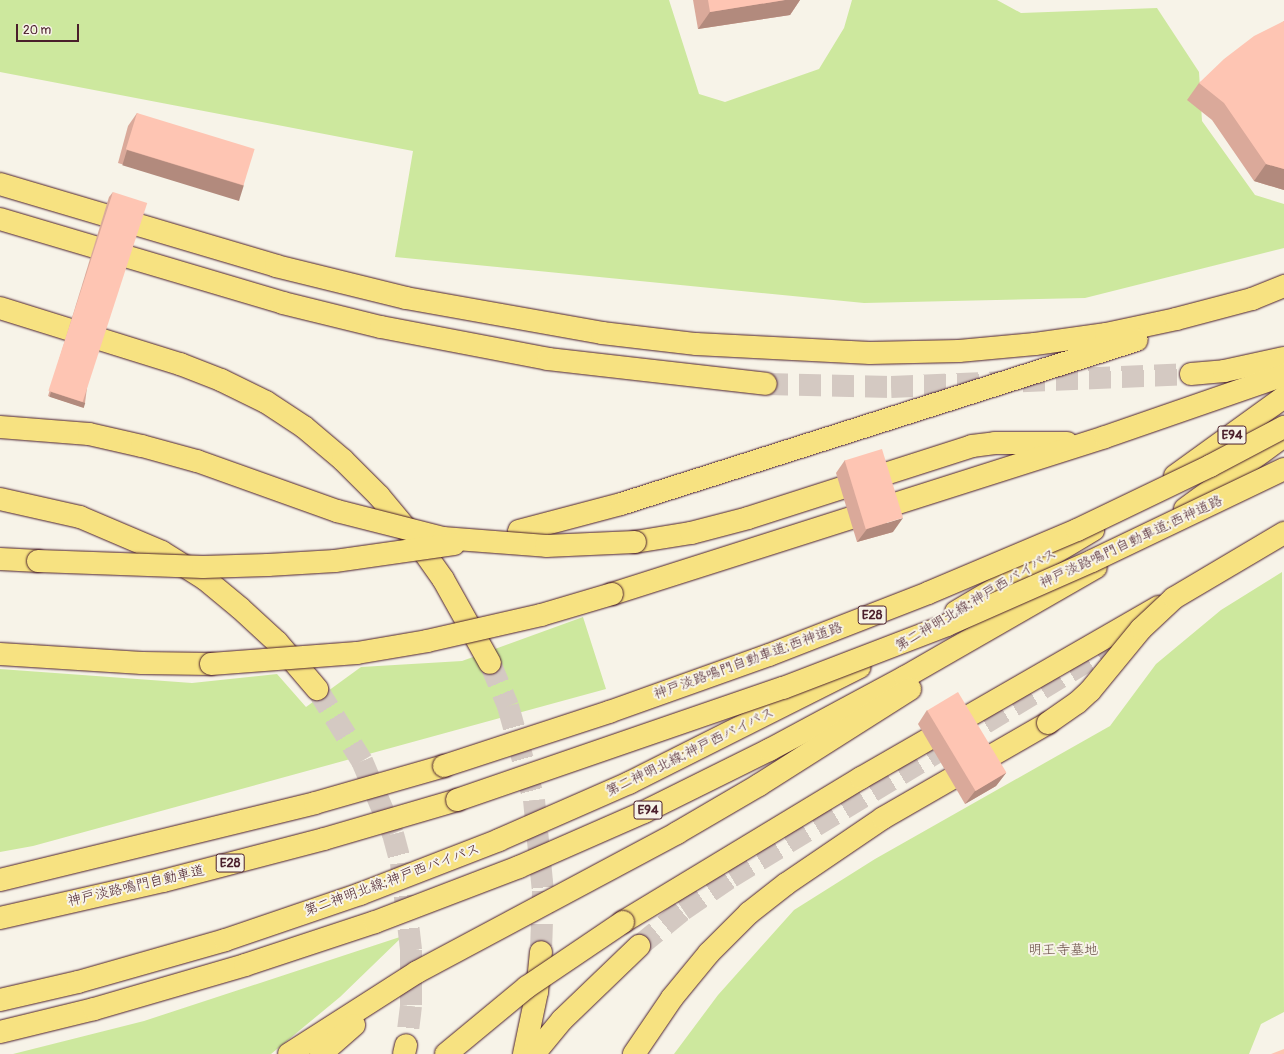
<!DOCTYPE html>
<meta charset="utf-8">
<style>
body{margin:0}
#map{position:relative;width:1284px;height:1054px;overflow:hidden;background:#f7f3e8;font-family:Pangolin,"Klee One",sans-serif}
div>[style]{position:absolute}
.green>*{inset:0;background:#cde89e}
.highway-tunnel>*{height:22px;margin-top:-11px;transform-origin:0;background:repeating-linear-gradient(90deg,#d4c9c2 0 22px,transparent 0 33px)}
.roads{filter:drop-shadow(0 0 1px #4a1f2b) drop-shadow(0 0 1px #4a1f2b)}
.highway>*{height:22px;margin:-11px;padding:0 11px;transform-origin:11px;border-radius:11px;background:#f7e281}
.bridges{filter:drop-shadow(0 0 1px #4a1f2b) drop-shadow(0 0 1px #4a1f2b)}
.highway-bridge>*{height:22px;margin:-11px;padding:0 11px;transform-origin:11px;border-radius:11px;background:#f7e281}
.wall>*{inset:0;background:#daa99a}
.shaded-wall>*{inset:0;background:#b28a7d;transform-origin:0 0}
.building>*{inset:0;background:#fec5b3;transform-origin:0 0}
span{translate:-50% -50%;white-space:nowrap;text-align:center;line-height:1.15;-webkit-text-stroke:4px #f7f3e8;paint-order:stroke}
.shield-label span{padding:1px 3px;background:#f7f3e8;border:1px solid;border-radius:3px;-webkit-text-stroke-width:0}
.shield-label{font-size:13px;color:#4a1f2b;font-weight:700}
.street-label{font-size:14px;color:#4a1f2b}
.park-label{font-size:14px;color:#6b5148}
.scale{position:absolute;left:16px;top:24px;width:63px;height:18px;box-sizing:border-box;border:2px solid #4a1f2b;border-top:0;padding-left:5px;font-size:12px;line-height:14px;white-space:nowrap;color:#4a1f2b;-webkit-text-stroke:3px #f7f3e8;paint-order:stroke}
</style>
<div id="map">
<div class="green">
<div style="clip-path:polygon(0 0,669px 0,699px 94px,725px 102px,819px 69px,844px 28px,852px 0,997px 0,1021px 13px,1157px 8px,1199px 72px,1202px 121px,1255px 195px,1284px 204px,1284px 248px,1085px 298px,864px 303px,395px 257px,413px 151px,0 72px)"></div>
<div style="clip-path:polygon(1282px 572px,1284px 1012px,1261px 1024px,1249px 1054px,674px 1054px,718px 995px,794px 910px,875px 859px,1110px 726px,1156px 664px,1221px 610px)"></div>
<div style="clip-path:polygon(583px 617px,606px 689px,33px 846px,0 852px,0 669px,192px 683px,277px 674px,306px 707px,361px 667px,462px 661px)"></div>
<div style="clip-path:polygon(403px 936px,340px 997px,271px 1054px,13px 1054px,144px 1021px)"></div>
</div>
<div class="highway-tunnel">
<div style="left:766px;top:384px;width:125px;rotate:1.4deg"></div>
<div style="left:891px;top:387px;width:300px;rotate:-2.5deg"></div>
<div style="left:490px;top:663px;width:47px;rotate:67.3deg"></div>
<div style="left:508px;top:706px;width:98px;rotate:74.5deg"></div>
<div style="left:534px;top:800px;width:91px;rotate:84.4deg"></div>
<div style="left:543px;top:891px;width:61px;rotate:91.9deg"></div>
<div style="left:317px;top:689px;width:85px;rotate:58deg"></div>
<div style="left:362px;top:761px;width:79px;rotate:67deg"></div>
<div style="left:393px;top:834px;width:30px;rotate:75deg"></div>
<div style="left:401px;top:863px;width:88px;rotate:83.4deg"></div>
<div style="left:411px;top:950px;width:56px;rotate:90deg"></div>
<div style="left:411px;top:1006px;width:39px;rotate:97deg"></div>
<div style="left:639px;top:946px;width:57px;rotate:-39.3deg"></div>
<div style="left:683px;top:910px;width:58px;rotate:-34.5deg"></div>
<div style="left:731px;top:877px;width:475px;rotate:-31.2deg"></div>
</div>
<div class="roads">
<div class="highway">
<div style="left:0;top:184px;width:288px;rotate:16.5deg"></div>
<div style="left:276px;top:266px;width:134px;rotate:13.8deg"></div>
<div style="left:406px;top:298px;width:199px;rotate:10.1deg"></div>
<div style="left:602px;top:333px;width:95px;rotate:6.7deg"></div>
<div style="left:696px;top:344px;width:174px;rotate:3deg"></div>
<div style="left:870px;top:353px;width:89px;rotate:-1.3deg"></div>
<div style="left:959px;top:351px;width:76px;rotate:-5.3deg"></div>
<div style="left:1035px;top:344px;width:72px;rotate:-8deg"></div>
<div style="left:1106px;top:334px;width:72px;rotate:-12.1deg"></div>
<div style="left:1176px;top:319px;width:79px;rotate:-14.7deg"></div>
<div style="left:1252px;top:299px;width:35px;rotate:-22deg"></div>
<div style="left:0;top:219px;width:295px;rotate:16.5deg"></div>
<div style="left:283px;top:303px;width:101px;rotate:13.8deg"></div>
<div style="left:381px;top:327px;width:170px;rotate:10.8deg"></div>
<div style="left:548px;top:359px;width:219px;rotate:6.5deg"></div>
<div style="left:0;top:308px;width:189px;rotate:17.3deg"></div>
<div style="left:180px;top:364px;width:44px;rotate:21.3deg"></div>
<div style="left:221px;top:380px;width:50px;rotate:26.1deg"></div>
<div style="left:266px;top:402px;width:45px;rotate:33.3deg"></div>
<div style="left:304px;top:427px;width:51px;rotate:40.2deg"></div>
<div style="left:343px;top:460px;width:51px;rotate:45deg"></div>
<div style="left:379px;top:496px;width:55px;rotate:50.2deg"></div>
<div style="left:414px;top:538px;width:50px;rotate:54.7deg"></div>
<div style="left:443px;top:579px;width:96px;rotate:60.8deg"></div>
<div style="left:1191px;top:374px;width:33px;rotate:-5deg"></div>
<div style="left:1224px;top:371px;width:61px;rotate:-12.2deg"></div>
<div style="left:1175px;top:476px;width:135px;rotate:-35.9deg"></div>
<div style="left:0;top:499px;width:82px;rotate:12.7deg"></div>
<div style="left:80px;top:517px;width:89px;rotate:23.1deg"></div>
<div style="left:162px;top:552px;width:51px;rotate:32.1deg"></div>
<div style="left:205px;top:579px;width:45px;rotate:39.6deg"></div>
<div style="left:240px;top:608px;width:50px;rotate:42.6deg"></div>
<div style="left:277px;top:642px;width:62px;rotate:49.6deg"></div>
<div style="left:1185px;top:509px;width:123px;rotate:-36.4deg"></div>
<div style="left:519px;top:531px;width:106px;rotate:-14.8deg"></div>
<div style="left:621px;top:504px;width:541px;rotate:-17.63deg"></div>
<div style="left:635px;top:542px;width:57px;rotate:-9.1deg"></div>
<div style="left:691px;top:533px;width:59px;rotate:-14.7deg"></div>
<div style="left:748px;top:518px;width:235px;rotate:-17.8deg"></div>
<div style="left:972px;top:446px;width:23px;rotate:-7deg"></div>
<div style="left:995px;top:443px;width:72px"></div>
<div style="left:0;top:559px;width:38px;rotate:3deg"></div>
<div style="left:612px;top:594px;width:517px;rotate:-17.66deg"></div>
<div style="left:1105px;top:437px;width:189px;rotate:-19.1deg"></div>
<div style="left:956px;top:612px;width:160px;rotate:-30.9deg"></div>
<div style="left:0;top:654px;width:142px;rotate:3.6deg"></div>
<div style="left:142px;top:663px;width:69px;rotate:0.8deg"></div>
<div style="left:0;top:880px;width:324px;rotate:-13.7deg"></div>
<div style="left:315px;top:803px;width:134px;rotate:-16deg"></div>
<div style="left:0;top:918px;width:167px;rotate:-12.8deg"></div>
<div style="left:163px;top:881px;width:166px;rotate:-14.6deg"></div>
<div style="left:324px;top:839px;width:139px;rotate:-16.3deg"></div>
<div style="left:623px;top:922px;width:278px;rotate:-31.2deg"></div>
<div style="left:861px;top:778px;width:343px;rotate:-29.9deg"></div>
<div style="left:0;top:1000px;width:80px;rotate:-13deg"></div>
<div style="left:78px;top:982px;width:153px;rotate:-15.9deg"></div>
<div style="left:225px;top:940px;width:143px;rotate:-18.8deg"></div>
<div style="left:360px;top:894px;width:149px;rotate:-21.2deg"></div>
<div style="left:499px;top:840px;width:142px;rotate:-23.7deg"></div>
<div style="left:629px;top:783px;width:258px;rotate:-26.7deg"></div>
<div style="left:0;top:1032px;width:97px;rotate:-13.7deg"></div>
<div style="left:94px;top:1009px;width:157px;rotate:-16.2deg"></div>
<div style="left:245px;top:965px;width:137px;rotate:-18.3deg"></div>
<div style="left:375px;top:922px;width:154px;rotate:-20.9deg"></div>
<div style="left:519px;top:867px;width:137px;rotate:-23.7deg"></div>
<div style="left:644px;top:812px;width:140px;rotate:-26.4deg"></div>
<div style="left:769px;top:750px;width:154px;rotate:-28.2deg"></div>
<div style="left:905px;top:677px;width:220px;rotate:-29.9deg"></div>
<div style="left:289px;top:1054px;width:152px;rotate:-32.6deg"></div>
<div style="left:417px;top:972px;width:295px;rotate:-28.1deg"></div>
<div style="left:677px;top:833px;width:95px;rotate:-30.3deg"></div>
<div style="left:759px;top:785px;width:179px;rotate:-32.4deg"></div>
<div style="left:321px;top:1054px;width:44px;rotate:-41.3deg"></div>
<div style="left:404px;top:1054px;width:9px;rotate:-77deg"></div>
<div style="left:524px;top:1054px;width:63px;rotate:-78.2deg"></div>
<div style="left:537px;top:992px;width:40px;rotate:-84.3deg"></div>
<div style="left:534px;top:1054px;width:44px;rotate:-50.5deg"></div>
<div style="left:562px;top:1020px;width:107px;rotate:-43.9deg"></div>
<div style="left:634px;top:1054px;width:68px;rotate:-55.8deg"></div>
<div style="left:672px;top:998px;width:58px;rotate:-50.6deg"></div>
<div style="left:709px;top:953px;width:57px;rotate:-45deg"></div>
<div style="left:749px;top:913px;width:47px;rotate:-38.1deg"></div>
<div style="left:786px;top:884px;width:117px;rotate:-34.2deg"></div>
<div style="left:883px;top:818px;width:190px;rotate:-29.9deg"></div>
</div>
</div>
<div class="bridges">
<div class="highway-bridge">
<div style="left:0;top:427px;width:89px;rotate:4.5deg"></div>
<div style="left:89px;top:434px;width:54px;rotate:12.8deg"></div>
<div style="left:142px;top:446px;width:57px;rotate:15.3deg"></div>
<div style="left:197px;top:461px;width:149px;rotate:19.7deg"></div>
<div style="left:337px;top:511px;width:109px;rotate:14.3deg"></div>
<div style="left:443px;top:538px;width:103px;rotate:4.4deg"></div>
<div style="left:546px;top:546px;width:89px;rotate:-2.6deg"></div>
<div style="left:38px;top:561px;width:165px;rotate:2.1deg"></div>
<div style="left:203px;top:567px;width:65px;rotate:-1.8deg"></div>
<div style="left:268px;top:565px;width:67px;rotate:-3.4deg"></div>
<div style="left:335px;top:561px;width:120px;rotate:-8.1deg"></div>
<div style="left:211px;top:664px;width:146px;rotate:-4.3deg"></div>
<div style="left:357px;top:653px;width:71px;rotate:-9.7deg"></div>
<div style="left:427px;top:641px;width:117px;rotate:-12.8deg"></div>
<div style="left:541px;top:615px;width:74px;rotate:-16.5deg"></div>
<div style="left:1048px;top:723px;width:35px;rotate:-35deg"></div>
<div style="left:1077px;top:703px;width:18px;rotate:-43deg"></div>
<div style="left:1090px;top:691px;width:80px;rotate:-50.6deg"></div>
<div style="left:1141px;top:629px;width:45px;rotate:-43.2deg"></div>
<div style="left:1174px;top:598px;width:128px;rotate:-30.6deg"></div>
<div style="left:444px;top:766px;width:174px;rotate:-18.1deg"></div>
<div style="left:609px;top:712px;width:170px;rotate:-19.6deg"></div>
<div style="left:769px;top:655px;width:171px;rotate:-21.3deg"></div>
<div style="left:928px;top:593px;width:162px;rotate:-22.9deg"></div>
<div style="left:1077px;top:530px;width:148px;rotate:-25.7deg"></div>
<div style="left:1210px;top:466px;width:84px;rotate:-27.8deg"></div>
<div style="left:457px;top:800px;width:345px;rotate:-19deg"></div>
<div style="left:783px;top:688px;width:176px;rotate:-21deg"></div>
<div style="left:947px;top:625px;width:158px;rotate:-23.8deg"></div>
<div style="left:1092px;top:561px;width:213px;rotate:-25.6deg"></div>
<div style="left:446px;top:1054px;width:105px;rotate:-39.6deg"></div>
<div style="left:527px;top:987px;width:116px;rotate:-34.1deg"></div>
</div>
</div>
<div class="wall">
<div style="clip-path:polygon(693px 0,800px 0,790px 15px,698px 29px)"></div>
<div style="clip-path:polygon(1284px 21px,1284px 190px,1254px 181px,1212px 120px,1187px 100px,1199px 83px)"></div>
<div style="clip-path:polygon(137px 113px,244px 185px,234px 198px,118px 163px,128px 126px)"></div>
<div style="clip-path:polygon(113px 192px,85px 403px,82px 407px,48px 396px,109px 197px)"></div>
<div style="clip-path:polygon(845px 460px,893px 532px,857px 542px,836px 473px)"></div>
<div style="clip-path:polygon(927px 710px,1006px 773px,996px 786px,965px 804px,918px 724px)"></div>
</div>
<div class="shaded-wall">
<div style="clip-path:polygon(785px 0,800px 0,790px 15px,698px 29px,710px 12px)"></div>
<div style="left:127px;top:150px;width:122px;height:16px;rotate:17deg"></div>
<div style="clip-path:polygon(1266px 164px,1284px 169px,1284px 190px,1254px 181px)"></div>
<div style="left:51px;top:392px;width:36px;height:5px;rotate:18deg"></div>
<div style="clip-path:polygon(903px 518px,893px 532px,857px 542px,867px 529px)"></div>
<div style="clip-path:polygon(1006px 773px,996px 786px,965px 804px,975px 791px)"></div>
</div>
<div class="building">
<div style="clip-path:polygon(708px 0,785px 0,710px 12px)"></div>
<div style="clip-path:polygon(1284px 21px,1284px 169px,1266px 164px,1224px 103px,1199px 83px,1224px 59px,1254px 36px)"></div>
<div style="left:137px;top:113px;width:123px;height:38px;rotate:17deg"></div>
<div style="left:113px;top:192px;width:36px;height:209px;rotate:18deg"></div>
<div style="left:882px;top:449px;width:72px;height:39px;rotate:73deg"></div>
<div style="left:958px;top:692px;width:94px;height:36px;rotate:59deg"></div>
<div style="clip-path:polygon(1284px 1049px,1284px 1054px,1271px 1054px)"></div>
</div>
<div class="shield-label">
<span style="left:1232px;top:435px">E94</span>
<span style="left:872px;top:615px">E28</span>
<span style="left:648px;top:810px">E94</span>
<span style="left:230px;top:863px">E28</span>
</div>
<div class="street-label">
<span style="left:1131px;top:542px;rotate:-25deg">神戸淡路鳴門自動車道;西神道路</span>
<span style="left:976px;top:600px;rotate:-31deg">第二神明北線;神戸西バイパス</span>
<span style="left:748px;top:661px;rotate:-20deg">神戸淡路鳴門自動車道;西神道路</span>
<span style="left:690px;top:752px;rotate:-26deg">第二神明北線;神戸西バイパス</span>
<span style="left:392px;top:880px;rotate:-20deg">第二神明北線;神戸西バイパス</span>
<span style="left:136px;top:886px;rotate:-13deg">神戸淡路鳴門自動車道</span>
</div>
<div class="park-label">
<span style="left:1063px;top:950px">明王寺墓地</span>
</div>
<div class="scale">20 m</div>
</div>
